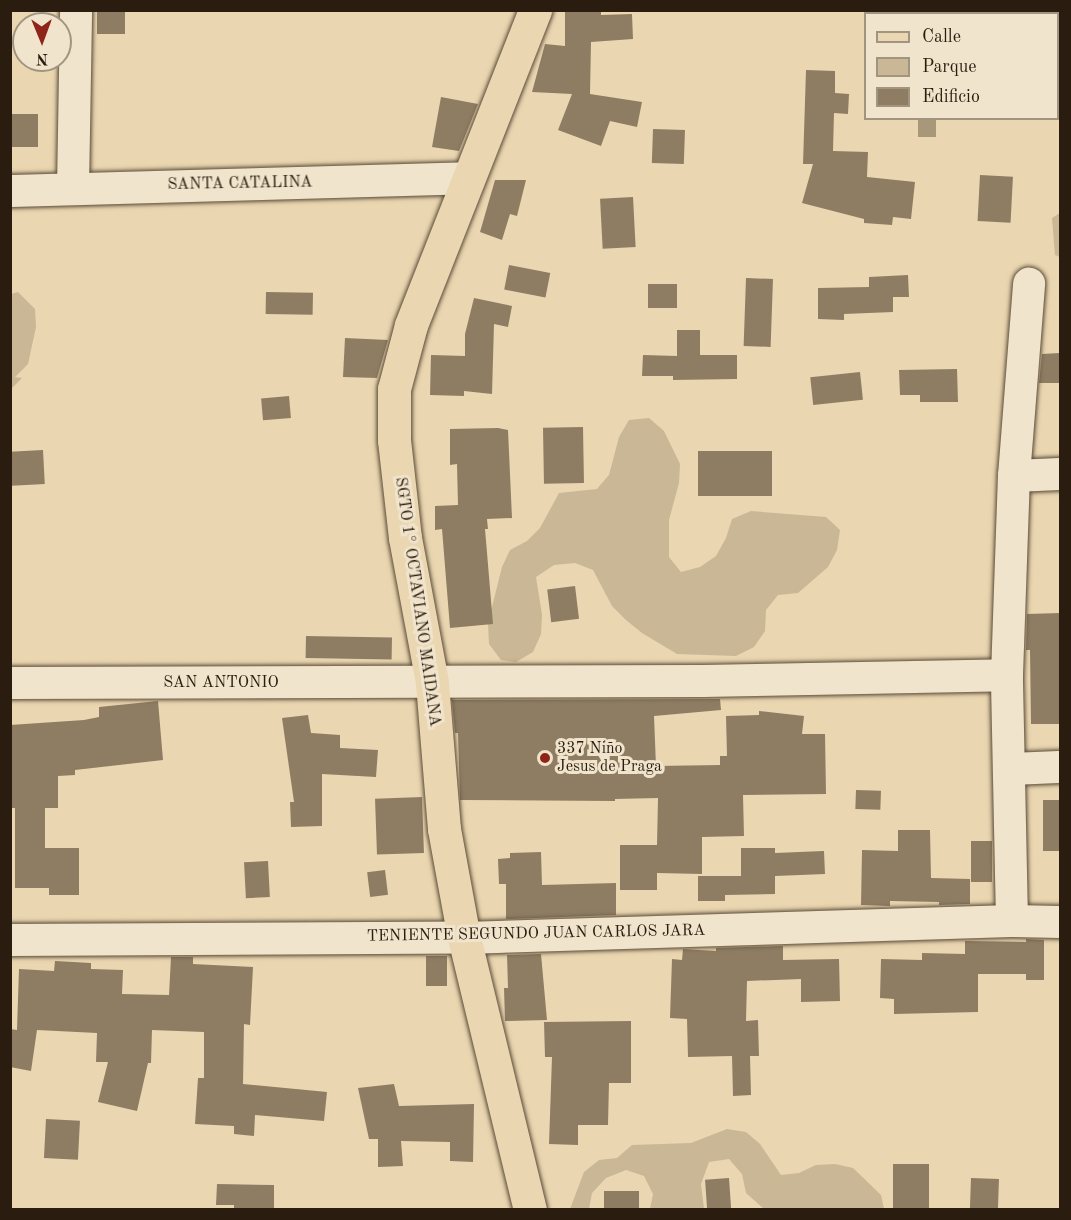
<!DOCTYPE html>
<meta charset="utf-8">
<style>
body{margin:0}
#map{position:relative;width:1071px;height:1220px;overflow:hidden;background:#ead6b0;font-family:"Old Standard TT",serif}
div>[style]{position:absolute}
.green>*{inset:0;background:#c9b795}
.water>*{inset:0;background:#a9977a;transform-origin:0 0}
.building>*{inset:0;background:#8e7d63;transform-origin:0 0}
.roads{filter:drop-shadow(0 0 2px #5a4b38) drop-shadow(0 0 2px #5a4b38)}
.minor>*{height:32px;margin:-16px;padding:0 16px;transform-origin:16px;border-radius:16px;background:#f1e4cc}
.major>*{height:33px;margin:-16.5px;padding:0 16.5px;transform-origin:16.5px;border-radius:16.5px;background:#ead6b0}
.dots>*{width:16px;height:16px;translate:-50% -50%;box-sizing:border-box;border:3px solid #f1e4cc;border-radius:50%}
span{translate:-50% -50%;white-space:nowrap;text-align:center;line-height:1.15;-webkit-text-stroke:6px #f1e4cc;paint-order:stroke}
.street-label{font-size:16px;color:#2a1d10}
.poi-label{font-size:16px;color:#2a1d10}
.left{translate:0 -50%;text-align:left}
.frame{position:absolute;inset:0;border:12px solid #2a1d10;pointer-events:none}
.legend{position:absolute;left:864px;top:12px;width:195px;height:108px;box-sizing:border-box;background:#f1e4cc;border:2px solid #a19481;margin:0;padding:8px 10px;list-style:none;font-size:18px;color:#2a1d10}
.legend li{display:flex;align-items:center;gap:12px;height:30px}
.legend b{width:30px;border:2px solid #a19481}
.north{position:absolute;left:12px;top:12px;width:60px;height:60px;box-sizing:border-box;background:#f1e4cc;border:2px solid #a19481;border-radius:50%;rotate:179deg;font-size:16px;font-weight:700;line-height:24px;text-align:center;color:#2a1d10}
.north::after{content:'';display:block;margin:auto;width:21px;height:27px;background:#8f2418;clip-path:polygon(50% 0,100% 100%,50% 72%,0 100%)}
</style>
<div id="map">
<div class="green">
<div style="clip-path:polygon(1060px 213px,1060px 257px,1055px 255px,1052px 218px)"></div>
<div style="clip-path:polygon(18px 292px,35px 309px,36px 327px,28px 364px,15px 377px,22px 378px,11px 389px,11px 294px)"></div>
<div style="clip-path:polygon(649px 418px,664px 431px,680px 464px,679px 483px,669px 520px,669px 557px,681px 572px,700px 567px,716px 556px,726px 538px,732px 519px,751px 511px,826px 517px,840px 530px,837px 550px,828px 567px,798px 593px,778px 595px,766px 610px,765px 631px,754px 647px,736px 656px,677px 654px,642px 633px,626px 620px,612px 606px,593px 570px,575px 563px,554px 565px,536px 577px,542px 615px,541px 634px,533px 652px,516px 662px,501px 660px,489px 644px,488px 623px,502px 567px,510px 550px,527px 541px,540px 528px,559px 493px,597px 489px,609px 475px,619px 437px,629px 420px)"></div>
<div style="clip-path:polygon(727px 1129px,746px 1132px,760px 1144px,781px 1175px,799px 1173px,816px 1165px,835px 1164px,853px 1168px,881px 1195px,884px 1209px,764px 1209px,746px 1193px,742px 1174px,729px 1159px,709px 1162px,701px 1184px,704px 1209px,650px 1209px,653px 1194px,644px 1176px,626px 1170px,606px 1178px,592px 1193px,589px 1209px,570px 1209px,584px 1172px,599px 1160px,617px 1158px,632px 1145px,691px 1143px)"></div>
</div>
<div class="water">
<div style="left:918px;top:119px;width:18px;height:18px"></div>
</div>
<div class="building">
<div style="left:97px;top:10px;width:28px;height:24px"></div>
<div style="clip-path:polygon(565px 10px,601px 10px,601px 15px,632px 14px,633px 39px,591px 42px,590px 94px,642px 102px,637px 127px,610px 121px,601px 146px,558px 130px,572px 94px,532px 92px,545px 44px,565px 46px)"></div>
<div style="clip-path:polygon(806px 70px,835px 71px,835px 93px,849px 94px,848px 114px,834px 113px,833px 151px,868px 152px,867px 177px,915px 182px,911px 219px,893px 217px,892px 225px,864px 223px,864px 219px,802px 203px,813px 164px,803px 164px)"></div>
<div style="clip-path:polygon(441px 97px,478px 104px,459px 151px,432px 147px)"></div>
<div style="left:10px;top:114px;width:28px;height:33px"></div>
<div style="left:653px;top:129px;width:32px;height:34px;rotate:2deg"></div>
<div style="left:980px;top:175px;width:33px;height:46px;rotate:3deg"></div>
<div style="clip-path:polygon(495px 180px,526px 180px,517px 216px,510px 214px,502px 240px,480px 232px)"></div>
<div style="left:633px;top:197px;width:50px;height:33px;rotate:87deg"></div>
<div style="left:509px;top:265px;width:42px;height:25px;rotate:11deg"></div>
<div style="clip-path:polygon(908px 275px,909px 297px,893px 297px,893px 312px,844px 314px,844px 320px,818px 319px,818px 288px,869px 287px,869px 277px)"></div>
<div style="left:746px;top:278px;width:27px;height:68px;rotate:2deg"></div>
<div style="left:677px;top:284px;width:24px;height:29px;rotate:90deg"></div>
<div style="left:266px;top:292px;width:47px;height:22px;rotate:1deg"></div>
<div style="clip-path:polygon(474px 298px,512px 306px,508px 327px,494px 324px,492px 394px,464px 391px,464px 396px,430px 395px,431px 355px,465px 356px,465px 334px)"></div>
<div style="clip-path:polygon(677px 330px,700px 330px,700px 355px,737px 355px,737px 379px,673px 380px,673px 376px,642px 376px,643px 355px,677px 356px)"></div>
<div style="clip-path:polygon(345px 338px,388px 340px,377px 378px,343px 377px)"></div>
<div style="clip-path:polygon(1060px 353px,1060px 383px,1039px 383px,1042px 354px)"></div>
<div style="clip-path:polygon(957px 369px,958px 402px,920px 402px,920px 395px,900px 395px,899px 370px)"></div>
<div style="left:860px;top:372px;width:28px;height:50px;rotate:84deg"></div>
<div style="left:289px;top:396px;width:22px;height:28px;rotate:85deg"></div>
<div style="left:583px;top:427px;width:56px;height:40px;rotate:89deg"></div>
<div style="clip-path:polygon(498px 428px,508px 430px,512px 518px,487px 519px,488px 529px,485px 529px,493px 624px,450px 628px,442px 529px,435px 530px,435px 506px,458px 505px,457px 464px,450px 465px,450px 429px)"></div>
<div style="left:43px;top:450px;width:34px;height:33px;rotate:87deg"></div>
<div style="left:772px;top:451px;width:45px;height:74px;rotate:90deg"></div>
<div style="left:575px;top:586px;width:33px;height:28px;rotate:83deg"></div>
<div style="clip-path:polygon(1060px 613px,1060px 724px,1031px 724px,1030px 650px,1026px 650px,1027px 614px)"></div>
<div style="left:306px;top:636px;width:86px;height:22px;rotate:1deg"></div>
<div style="clip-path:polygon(720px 699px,721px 710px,654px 716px,656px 766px,720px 765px,720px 756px,727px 756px,726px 716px,759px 715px,759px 711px,804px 716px,802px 734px,825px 734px,826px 794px,743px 795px,744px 836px,702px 837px,702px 874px,657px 873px,657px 890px,620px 890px,620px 845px,657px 845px,658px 798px,615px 799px,615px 801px,460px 800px,458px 733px,455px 733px,452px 700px)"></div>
<div style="clip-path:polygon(158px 701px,163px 760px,75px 770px,75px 775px,58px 776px,58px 808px,45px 808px,45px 848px,79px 848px,79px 895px,49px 895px,49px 888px,15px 888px,15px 808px,10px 808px,10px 725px,84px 720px,99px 717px,99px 707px)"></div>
<div style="clip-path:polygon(308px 715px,311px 733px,340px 735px,340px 748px,378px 750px,376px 777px,322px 774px,322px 826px,291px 827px,290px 802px,294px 802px,282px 718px)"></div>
<div style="left:856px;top:790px;width:25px;height:19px;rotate:2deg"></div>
<div style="left:422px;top:797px;width:56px;height:47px;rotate:88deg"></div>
<div style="left:1043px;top:800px;width:17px;height:51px"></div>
<div style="clip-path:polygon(898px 830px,930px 830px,931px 878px,970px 879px,970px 904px,939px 905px,939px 902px,890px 901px,890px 906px,861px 905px,862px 850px,898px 851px)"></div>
<div style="left:971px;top:841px;width:21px;height:41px"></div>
<div style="clip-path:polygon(741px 848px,775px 848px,775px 853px,824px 851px,825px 874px,775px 876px,775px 894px,725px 895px,725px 901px,698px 901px,698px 876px,741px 876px)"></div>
<div style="clip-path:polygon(541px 852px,542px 885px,616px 883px,616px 915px,506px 919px,506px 884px,499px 884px,498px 859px,510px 858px,510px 853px)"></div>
<div style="left:268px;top:861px;width:36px;height:24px;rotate:87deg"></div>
<div style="left:385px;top:870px;width:25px;height:18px;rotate:83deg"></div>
<div style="clip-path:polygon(1026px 939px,1044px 940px,1044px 980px,1026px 980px,1026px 974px,978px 974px,978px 1012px,894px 1014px,894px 999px,880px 998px,881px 959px,922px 960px,922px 953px,965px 954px,965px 941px,1026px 942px)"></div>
<div style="clip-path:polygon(783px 946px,783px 960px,839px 959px,840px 1001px,801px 1002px,801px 979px,747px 981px,746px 1021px,758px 1020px,759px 1056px,750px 1056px,751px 1095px,733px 1096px,732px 1056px,688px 1057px,687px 1019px,670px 1018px,672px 959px,682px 960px,683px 949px,716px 951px,716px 948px)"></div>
<div style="clip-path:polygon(541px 954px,547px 1020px,505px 1021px,504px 988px,508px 988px,507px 955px)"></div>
<div style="left:426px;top:956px;width:21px;height:30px"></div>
<div style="clip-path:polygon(171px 957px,193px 957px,193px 964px,253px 967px,250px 1025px,244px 1024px,243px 1084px,327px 1092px,324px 1121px,255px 1115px,254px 1136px,234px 1134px,234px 1126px,195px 1124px,198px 1078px,204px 1078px,204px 1032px,152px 1030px,151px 1063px,148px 1063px,137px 1111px,98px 1102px,108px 1062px,96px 1062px,97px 1033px,37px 1030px,31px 1071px,10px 1067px,10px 1029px,17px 1030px,19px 969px,54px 971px,55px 961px,91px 963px,91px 969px,123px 970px,122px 994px,169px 995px)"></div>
<div style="clip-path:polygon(631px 1021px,631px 1083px,609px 1083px,608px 1125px,578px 1125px,578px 1145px,549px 1144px,552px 1057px,545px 1057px,544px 1022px)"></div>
<div style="clip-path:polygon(394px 1084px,399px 1106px,474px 1104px,473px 1162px,450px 1161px,450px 1142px,401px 1141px,403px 1166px,378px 1167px,378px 1139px,369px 1139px,358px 1088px)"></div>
<div style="left:46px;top:1119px;width:34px;height:39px;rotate:3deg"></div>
<div style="left:893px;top:1164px;width:36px;height:45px"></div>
<div style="left:729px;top:1178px;width:31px;height:24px;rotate:86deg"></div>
<div style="left:971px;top:1178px;width:28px;height:31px;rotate:2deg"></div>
<div style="clip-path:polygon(217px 1184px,274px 1185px,274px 1209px,234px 1209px,234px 1205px,216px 1205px)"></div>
<div style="left:639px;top:1191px;width:18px;height:35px;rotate:90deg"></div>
</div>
<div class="roads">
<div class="minor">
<div style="left:73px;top:188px;width:178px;rotate:-89deg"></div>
<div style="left:10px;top:191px;width:459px;rotate:-1.6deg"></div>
<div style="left:1014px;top:476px;width:46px;rotate:-2.5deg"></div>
<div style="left:10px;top:683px;width:693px;rotate:-0.17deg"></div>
<div style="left:703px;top:681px;width:304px;rotate:-1.1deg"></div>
<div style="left:1010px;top:769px;width:50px;rotate:-2.3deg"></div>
<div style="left:1012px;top:921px;width:246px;rotate:-91.2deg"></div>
<div style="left:1007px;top:675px;width:199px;rotate:-88deg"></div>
<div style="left:1014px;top:476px;width:193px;rotate:-85.5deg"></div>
<div style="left:10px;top:940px;width:454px;rotate:-0.3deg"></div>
<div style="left:464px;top:938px;width:548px;rotate:-1.78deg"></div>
<div style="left:1012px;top:921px;width:48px;rotate:1.2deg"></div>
</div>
<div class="major">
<div style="left:530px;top:1210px;width:280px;rotate:-103.6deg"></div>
<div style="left:464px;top:938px;width:111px;rotate:-100.4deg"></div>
<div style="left:444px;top:829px;width:147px;rotate:-94.7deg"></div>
<div style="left:432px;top:682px;width:147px;rotate:-100.6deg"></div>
<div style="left:405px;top:538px;width:99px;rotate:-96.4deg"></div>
<div style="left:394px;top:440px;width:51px;rotate:-90deg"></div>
<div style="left:394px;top:389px;width:66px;rotate:-75.1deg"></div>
<div style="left:411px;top:325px;width:339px;rotate:-68.5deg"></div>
</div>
</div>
<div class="dots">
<div style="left:545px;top:758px;background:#8f2418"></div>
</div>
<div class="street-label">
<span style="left:240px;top:184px;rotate:-1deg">SANTA CATALINA</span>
<span style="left:417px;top:602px;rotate:82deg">SGTO 1° OCTAVIANO MAIDANA</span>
<span style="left:221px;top:683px">SAN ANTONIO</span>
<span style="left:536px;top:934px;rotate:-1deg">TENIENTE SEGUNDO JUAN CARLOS JARA</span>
</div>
<div class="poi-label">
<span class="left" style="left:557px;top:758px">337 Niño<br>Jesus de Praga</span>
</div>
<div class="frame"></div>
<ul class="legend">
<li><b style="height:8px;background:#ead6b0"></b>Calle</li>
<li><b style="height:16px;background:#c9b795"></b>Parque</li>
<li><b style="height:16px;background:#8e7d63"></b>Edificio</li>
</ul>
<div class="north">N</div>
</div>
